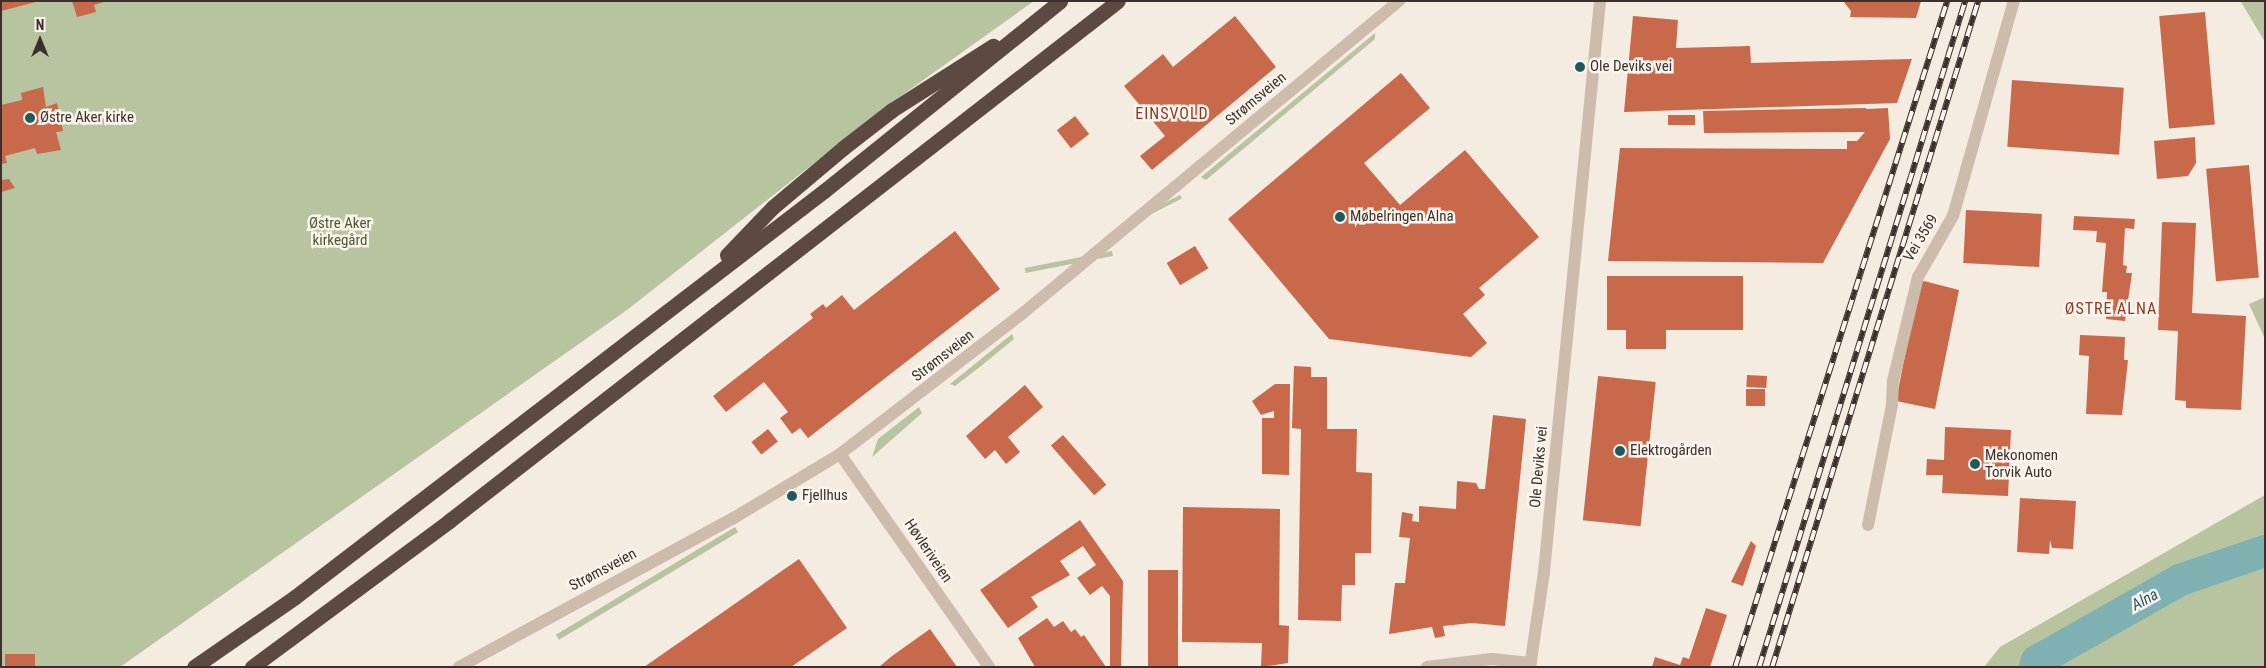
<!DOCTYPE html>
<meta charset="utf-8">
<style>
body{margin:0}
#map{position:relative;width:2266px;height:668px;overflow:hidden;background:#f4ebe1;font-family:"Roboto Condensed",sans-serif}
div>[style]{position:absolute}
.green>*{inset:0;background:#b8c4a0;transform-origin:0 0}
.river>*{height:32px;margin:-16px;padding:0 16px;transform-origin:16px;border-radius:16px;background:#7fb0b2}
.building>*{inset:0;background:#c8694b;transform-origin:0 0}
.minor>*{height:12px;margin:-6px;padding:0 6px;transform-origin:6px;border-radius:6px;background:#cdbbac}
.highway>*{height:15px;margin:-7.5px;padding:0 7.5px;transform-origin:7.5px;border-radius:7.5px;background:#5c4a42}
.rail>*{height:5.5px;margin-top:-2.75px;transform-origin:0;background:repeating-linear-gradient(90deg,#fbf5ee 0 11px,#3b302b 0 22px);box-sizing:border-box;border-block:1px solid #3b302b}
.dots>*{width:14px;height:14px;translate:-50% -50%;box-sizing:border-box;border:2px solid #fbf5ee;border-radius:50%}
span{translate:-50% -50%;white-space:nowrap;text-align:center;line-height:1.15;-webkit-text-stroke:5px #fbf5ee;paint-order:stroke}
.poi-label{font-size:15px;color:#3b302b}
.left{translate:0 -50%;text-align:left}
.street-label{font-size:15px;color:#3b302b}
.park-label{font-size:15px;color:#4a5a2e}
.neighbourhood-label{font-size:16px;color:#8c3b22;letter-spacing:1px}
.water-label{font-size:16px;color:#1f5a5e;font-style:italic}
.frame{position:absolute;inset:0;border:2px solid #3b302b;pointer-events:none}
.north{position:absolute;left:15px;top:15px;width:50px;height:50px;-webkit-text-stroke:4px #fbf5ee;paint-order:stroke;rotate:0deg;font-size:14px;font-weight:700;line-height:20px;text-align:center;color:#3b302b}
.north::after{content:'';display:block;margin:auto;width:18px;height:22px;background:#3b302b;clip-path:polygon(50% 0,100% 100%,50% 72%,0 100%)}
</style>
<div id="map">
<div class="green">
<div style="clip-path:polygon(1px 1px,1034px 1px,884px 108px,627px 310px,120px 667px,1px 667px)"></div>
<div style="clip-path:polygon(2240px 1px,2265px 1px,2265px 42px,2241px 2px)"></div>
<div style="clip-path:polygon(1375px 33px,1375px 39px,1206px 180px,1201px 177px)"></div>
<div style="left:1180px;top:195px;width:4px;height:55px;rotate:63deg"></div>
<div style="left:1112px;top:251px;width:5px;height:89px;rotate:79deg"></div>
<div style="clip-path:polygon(2265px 297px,2265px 339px,2249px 304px)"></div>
<div style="clip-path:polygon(1012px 334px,1014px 339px,981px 366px,955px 386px,950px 384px)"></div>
<div style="clip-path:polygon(919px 407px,922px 413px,872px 457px,878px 439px)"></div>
<div style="clip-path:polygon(2265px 495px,2265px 667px,1984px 667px,2000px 647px)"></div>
<div style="left:735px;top:527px;width:6px;height:209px;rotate:59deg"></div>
</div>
<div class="river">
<div style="left:2035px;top:667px;width:6px;rotate:-72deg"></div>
<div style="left:2037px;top:661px;width:164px;rotate:-29.5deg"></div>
<div style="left:2180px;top:580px;width:90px;rotate:-18.8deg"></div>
</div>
<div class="building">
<div style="clip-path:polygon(1px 1px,36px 1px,36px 2px,1px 11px)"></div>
<div style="clip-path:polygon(72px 1px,104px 1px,104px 2px,94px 5px,96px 12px,77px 17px)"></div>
<div style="clip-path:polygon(1843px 1px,1921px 1px,1916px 18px,1850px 17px,1851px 11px)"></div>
<div style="left:2205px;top:12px;width:113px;height:46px;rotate:85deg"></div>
<div style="clip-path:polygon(1235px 16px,1276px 67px,1152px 170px,1140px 156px,1165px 136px,1124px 86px,1163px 54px,1173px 67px)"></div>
<div style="clip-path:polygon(1633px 16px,1678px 20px,1676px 48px,1750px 46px,1751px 63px,1912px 59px,1897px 103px,1624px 112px)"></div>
<div style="clip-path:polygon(1401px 73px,1430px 108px,1364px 163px,1400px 205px,1465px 150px,1539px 237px,1479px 288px,1485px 295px,1463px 314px,1487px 343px,1471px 357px,1329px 339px,1228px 219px)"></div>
<div style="left:2012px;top:80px;width:112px;height:67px;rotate:4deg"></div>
<div style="clip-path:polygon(43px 87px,46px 107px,57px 103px,63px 131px,56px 132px,61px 150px,37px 154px,35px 148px,5px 156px,7px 163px,1px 164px,1px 105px,22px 100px,21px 93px)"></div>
<div style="clip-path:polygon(1866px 108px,1866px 131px,1866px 109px,1888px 108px,1890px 139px,1823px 263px,1608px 261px,1620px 148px,1847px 149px,1847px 141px,1857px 141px,1865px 132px,1704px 133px,1703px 111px)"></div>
<div style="left:1695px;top:115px;width:10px;height:27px;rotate:90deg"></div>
<div style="left:1075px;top:116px;width:23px;height:23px;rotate:52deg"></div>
<div style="clip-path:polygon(2195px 137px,2196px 163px,2188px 176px,2157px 179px,2154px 141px)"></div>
<div style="left:2249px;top:165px;width:113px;height:43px;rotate:85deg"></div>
<div style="clip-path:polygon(9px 179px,15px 188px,1px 192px,1px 180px)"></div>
<div style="left:1966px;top:210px;width:76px;height:53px;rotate:3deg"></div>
<div style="clip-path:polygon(2074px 216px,2135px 219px,2134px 229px,2125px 228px,2123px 265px,2127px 266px,2126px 273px,2132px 273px,2125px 321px,2106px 319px,2107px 292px,2102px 292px,2106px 243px,2096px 242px,2097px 231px,2073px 230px)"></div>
<div style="clip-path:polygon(2162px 222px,2196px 223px,2192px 313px,2246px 316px,2241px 410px,2186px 408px,2186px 401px,2175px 400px,2178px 331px,2158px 330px)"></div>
<div style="clip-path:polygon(955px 231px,1000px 289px,808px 438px,800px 428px,792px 434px,780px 418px,788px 412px,764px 382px,726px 412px,713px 396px,813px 318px,810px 314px,823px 304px,826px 308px,842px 295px,854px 310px)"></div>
<div style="left:1195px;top:246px;width:26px;height:33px;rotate:59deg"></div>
<div style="clip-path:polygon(1607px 276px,1743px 276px,1743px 330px,1666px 330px,1666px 349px,1626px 349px,1626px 330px,1607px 330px)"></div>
<div style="clip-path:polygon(1924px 281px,1959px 290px,1935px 409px,1896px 401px,1919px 284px)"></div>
<div style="clip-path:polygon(2080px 335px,2125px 337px,2124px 360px,2128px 360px,2122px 415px,2086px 414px,2089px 356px,2079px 355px)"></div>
<div style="clip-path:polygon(1294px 366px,1311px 367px,1311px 377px,1327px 377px,1327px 429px,1357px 429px,1356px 472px,1372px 473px,1371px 553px,1355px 553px,1355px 585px,1342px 585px,1341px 621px,1298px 620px,1301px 429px,1292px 428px)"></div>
<div style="left:1747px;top:375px;width:20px;height:12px;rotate:3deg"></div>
<div style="left:1598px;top:376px;width:58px;height:145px;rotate:6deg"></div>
<div style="clip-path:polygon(1275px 384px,1290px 384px,1289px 475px,1262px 474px,1262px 418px,1274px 418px,1274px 411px,1261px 415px,1252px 401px)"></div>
<div style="clip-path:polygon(1025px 385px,1043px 407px,1008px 437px,1020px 452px,1006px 464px,995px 450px,985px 459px,966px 436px)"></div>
<div style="left:1746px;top:389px;width:19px;height:17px"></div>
<div style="clip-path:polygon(1493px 415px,1526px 419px,1505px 626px,1472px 623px,1443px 626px,1445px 636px,1435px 638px,1432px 627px,1389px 634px,1395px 583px,1405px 583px,1410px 538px,1399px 537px,1402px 512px,1413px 514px,1412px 521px,1419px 522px,1419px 506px,1456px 509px,1457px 481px,1476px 483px,1479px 489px,1485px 489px)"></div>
<div style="clip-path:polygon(1945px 427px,2011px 430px,2008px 496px,1942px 493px,1943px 475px,1926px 475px,1927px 459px,1944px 460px)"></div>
<div style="left:768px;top:429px;width:16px;height:21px;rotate:52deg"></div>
<div style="left:1063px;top:435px;width:66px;height:16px;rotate:49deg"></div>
<div style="clip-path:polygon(2020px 498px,2076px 501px,2073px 549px,2052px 548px,2050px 540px,2049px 554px,2017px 552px)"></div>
<div style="clip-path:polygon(1183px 507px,1280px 509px,1279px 625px,1289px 626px,1288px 663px,1261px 667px,1262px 643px,1182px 642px)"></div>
<div style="clip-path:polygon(1080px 520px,1123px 581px,1121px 667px,1110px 667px,1110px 596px,1102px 586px,1090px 595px,1077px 578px,1096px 565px,1083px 546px,1060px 561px,1070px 575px,1031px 597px,1038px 607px,1008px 628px,980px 590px)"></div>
<div style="clip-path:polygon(1751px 541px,1756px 546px,1743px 586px,1731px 582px)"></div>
<div style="clip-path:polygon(799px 559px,847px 628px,791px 667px,644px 667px)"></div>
<div style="left:1148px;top:570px;width:30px;height:97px"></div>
<div style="clip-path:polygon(1706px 608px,1727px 615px,1710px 667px,1652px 667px,1655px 657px,1680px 665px,1683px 657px,1689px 659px)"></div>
<div style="clip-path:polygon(1047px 618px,1054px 627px,1063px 621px,1071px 632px,1075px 629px,1081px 637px,1084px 635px,1106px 667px,1035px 667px,1018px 638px)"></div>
<div style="clip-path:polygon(930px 629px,957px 667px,879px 667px,892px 656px)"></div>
<div style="left:5px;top:654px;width:30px;height:13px"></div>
</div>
<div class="minor">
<div style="left:840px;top:454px;width:260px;rotate:55deg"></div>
<div style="left:1868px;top:525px;width:122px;rotate:-78.7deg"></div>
<div style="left:1892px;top:405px;width:24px;rotate:-88deg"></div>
<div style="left:1893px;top:381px;width:107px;rotate:-76.5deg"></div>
<div style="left:1918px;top:277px;width:70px;rotate:-60.2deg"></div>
<div style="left:1953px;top:216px;width:223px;rotate:-74.2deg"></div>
<div style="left:459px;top:667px;width:311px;rotate:-28.5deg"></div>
<div style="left:732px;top:519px;width:126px;rotate:-31deg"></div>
<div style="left:840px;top:454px;width:231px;rotate:-37.6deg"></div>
<div style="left:1023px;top:313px;width:489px;rotate:-39.7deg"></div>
<div style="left:1427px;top:667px;width:65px;rotate:-7deg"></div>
<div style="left:1492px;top:659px;width:39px;rotate:6deg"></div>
<div style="left:1530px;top:667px;width:96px;rotate:-81.6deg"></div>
<div style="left:1544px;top:572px;width:574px;rotate:-84.4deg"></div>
</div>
<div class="highway">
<div style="left:727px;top:255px;width:66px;rotate:-46.2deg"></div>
<div style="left:773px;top:207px;width:92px;rotate:-40.1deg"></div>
<div style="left:843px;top:148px;width:62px;rotate:-37.8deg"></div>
<div style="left:892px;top:110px;width:120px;rotate:-32.4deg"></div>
<div style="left:194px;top:667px;width:123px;rotate:-34.7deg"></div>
<div style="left:295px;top:597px;width:667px;rotate:-37.51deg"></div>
<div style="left:824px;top:191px;width:303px;rotate:-38.8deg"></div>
<div style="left:252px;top:667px;width:245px;rotate:-36.5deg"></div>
<div style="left:449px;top:521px;width:847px;rotate:-37.86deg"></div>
</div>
<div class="rail">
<div style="left:1735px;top:667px;width:699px;rotate:-72.34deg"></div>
<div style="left:1759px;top:667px;width:697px;rotate:-72.81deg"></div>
<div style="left:1772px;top:667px;width:697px;rotate:-72.81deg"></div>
</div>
<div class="dots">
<div style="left:1580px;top:67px;background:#1f5a5e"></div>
<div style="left:30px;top:118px;background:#1f5a5e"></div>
<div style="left:1340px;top:217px;background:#1f5a5e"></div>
<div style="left:1620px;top:451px;background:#1f5a5e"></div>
<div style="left:1975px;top:464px;background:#1f5a5e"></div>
<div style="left:792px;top:496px;background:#1f5a5e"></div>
</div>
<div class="poi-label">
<span class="left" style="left:1590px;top:67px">Ole Deviks vei</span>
<span class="left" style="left:40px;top:118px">Østre Aker kirke</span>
<span class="left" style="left:1350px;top:217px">Møbelringen Alna</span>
<span class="left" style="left:1630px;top:451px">Elektrogården</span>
<span class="left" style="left:1985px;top:464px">Mekonomen<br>Torvik Auto</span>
<span class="left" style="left:802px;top:496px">Fjellhus</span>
</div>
<div class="street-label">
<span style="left:1256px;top:99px;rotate:-40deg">Strømsveien</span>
<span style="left:1921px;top:238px;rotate:-59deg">Vei 3569</span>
<span style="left:943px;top:356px;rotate:-38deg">Strømsveien</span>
<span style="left:1539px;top:467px;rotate:-85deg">Ole Deviks vei</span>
<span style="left:928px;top:551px;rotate:56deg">Høvleriveien</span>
<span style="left:603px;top:570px;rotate:-28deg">Strømsveien</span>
</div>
<div class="park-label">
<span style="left:340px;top:232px">Østre Aker<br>kirkegård</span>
</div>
<div class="neighbourhood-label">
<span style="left:1172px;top:114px">EINSVOLD</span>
<span style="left:2111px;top:309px">ØSTRE ALNA</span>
</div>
<div class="water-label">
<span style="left:2145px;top:600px;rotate:-29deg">Alna</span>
</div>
<div class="frame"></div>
<div class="north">N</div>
</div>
